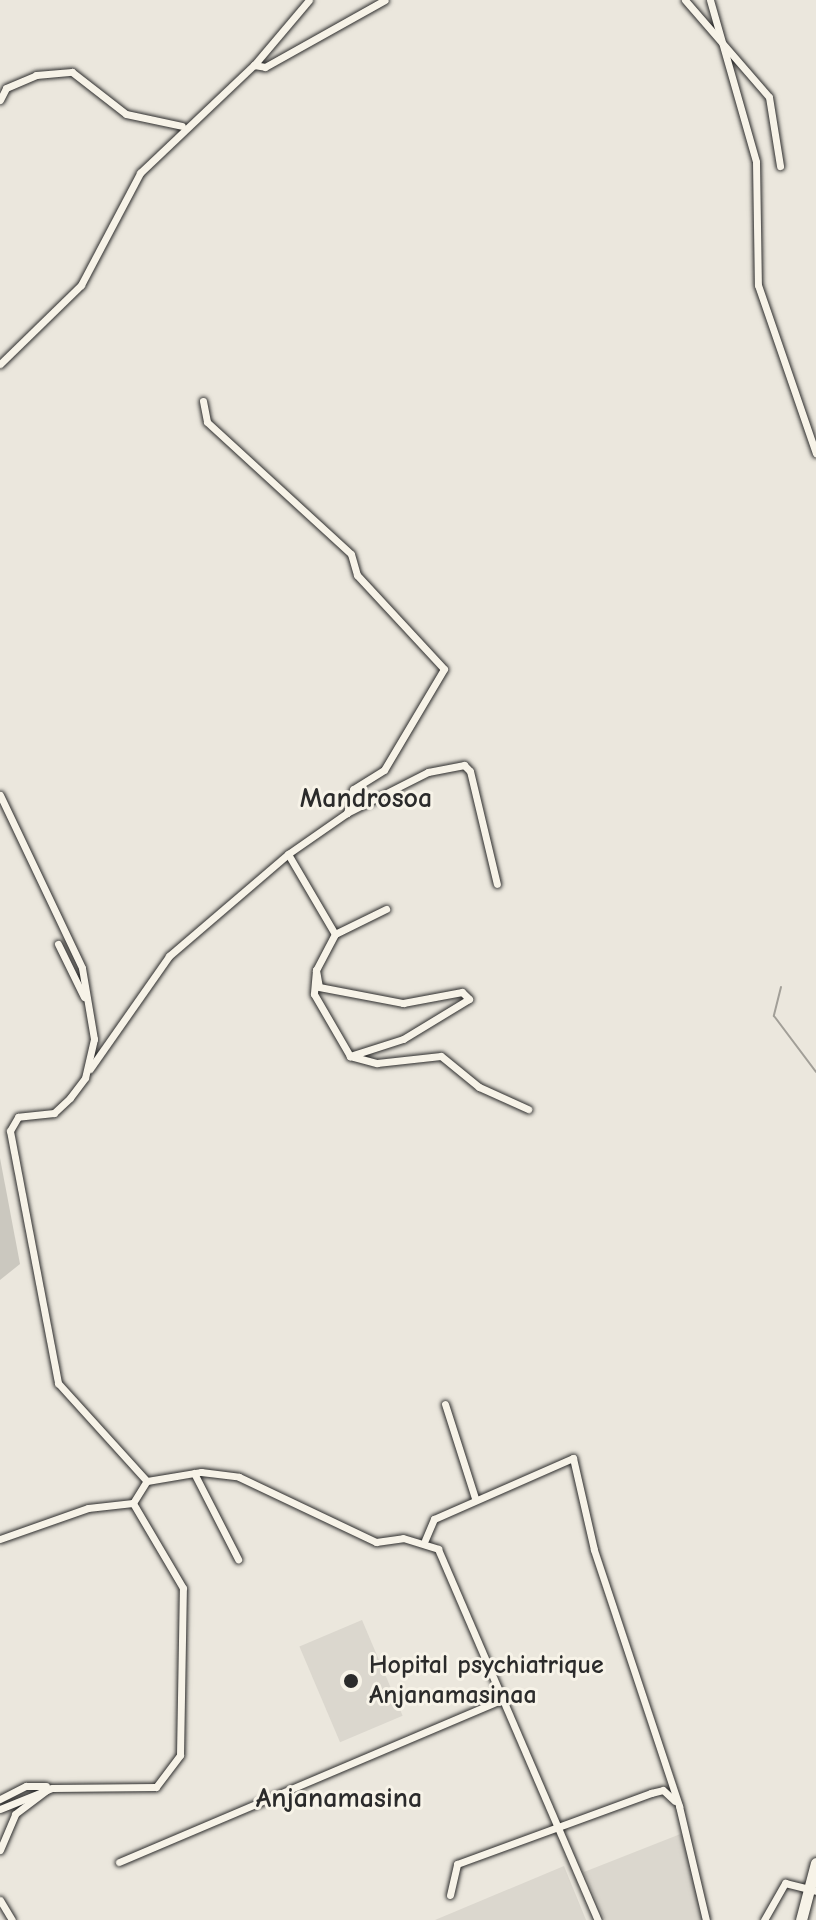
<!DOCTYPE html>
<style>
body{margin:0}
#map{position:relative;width:816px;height:1920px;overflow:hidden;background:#ebe7dd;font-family:"Comic Neue",sans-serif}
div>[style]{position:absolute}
.built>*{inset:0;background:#dbd7ce;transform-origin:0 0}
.green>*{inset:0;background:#cbc8bf}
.stream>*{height:2px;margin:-1px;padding:0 1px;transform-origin:1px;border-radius:1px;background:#a29f98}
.roads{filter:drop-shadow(0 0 2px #2b2b2b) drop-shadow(0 0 2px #2b2b2b)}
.street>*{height:7px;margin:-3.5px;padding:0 3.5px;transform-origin:3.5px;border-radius:3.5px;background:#f7f3e8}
.primary>*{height:11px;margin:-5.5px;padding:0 5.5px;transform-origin:5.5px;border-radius:5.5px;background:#f7f3e8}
.dots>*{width:22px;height:22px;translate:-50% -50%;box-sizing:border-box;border:4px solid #f7f3e8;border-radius:50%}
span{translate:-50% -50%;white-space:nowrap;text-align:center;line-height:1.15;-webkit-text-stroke:6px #f7f3e8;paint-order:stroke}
.poi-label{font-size:26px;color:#2b2b2b;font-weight:700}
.left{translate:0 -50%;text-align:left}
.neighbourhood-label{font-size:28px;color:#2b2b2b;font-weight:700}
</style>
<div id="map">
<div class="built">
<div style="left:362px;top:1620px;width:104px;height:68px;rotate:67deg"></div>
<div style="clip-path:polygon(683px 1833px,704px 1920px,605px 1920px,584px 1872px)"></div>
<div style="clip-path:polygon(564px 1866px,586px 1920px,435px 1920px)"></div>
</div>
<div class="green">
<div style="clip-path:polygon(0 1158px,20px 1264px,0 1280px)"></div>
</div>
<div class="stream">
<div style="left:781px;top:987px;width:30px;rotate:104deg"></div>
<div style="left:774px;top:1016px;width:70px;rotate:53.1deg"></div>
</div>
<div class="roads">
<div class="street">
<div style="left:685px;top:0;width:128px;rotate:49.1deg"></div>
<div style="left:769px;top:97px;width:70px;rotate:80.9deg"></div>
<div style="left:710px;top:0;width:168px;rotate:74.1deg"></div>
<div style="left:756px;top:162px;width:123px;rotate:89.1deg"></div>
<div style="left:758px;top:285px;width:178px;rotate:71deg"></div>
<div style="left:254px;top:65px;width:11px;rotate:10deg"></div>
<div style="left:265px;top:67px;width:137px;rotate:-29.2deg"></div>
<div style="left:0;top:100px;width:13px;rotate:-63deg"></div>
<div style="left:6px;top:88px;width:33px;rotate:-23deg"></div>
<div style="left:36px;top:75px;width:36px;rotate:-5deg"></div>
<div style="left:72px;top:72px;width:68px;rotate:37.9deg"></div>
<div style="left:126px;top:114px;width:57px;rotate:12.1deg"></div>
<div style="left:0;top:364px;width:113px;rotate:-44.3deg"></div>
<div style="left:81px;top:285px;width:127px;rotate:-62.2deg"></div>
<div style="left:140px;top:173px;width:157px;rotate:-43.5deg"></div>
<div style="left:254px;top:65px;width:85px;rotate:-49.8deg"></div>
<div style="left:203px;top:401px;width:21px;rotate:79deg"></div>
<div style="left:207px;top:422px;width:195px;rotate:42.5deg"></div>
<div style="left:351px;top:554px;width:22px;rotate:74deg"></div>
<div style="left:357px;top:575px;width:128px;rotate:47.2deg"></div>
<div style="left:444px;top:669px;width:117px;rotate:120.7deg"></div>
<div style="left:384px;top:770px;width:36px;rotate:148deg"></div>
<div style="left:353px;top:789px;width:25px;rotate:104deg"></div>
<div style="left:0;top:795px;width:191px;rotate:64.6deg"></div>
<div style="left:82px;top:968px;width:72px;rotate:80.4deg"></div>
<div style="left:94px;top:1039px;width:40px;rotate:103deg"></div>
<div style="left:85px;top:1078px;width:25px;rotate:127deg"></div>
<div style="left:70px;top:1098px;width:22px;rotate:137deg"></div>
<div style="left:54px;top:1113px;width:36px;rotate:174deg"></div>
<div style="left:18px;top:1117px;width:16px;rotate:120deg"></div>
<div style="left:10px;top:1131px;width:257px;rotate:79.2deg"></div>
<div style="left:58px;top:1383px;width:132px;rotate:47.8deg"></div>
<div style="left:147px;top:1481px;width:55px;rotate:-9.5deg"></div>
<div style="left:201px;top:1472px;width:38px;rotate:7deg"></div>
<div style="left:239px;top:1477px;width:152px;rotate:25.4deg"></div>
<div style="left:376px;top:1542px;width:27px;rotate:-8deg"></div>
<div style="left:403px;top:1538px;width:37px;rotate:17deg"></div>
<div style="left:438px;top:1549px;width:404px;rotate:66.7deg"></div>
<div style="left:288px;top:854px;width:93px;rotate:59.6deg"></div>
<div style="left:335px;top:934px;width:41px;rotate:117.8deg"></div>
<div style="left:316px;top:970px;width:17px;rotate:80deg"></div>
<div style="left:319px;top:987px;width:86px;rotate:10.8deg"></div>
<div style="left:403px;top:1003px;width:60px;rotate:-10.6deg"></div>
<div style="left:462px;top:992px;width:10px;rotate:45deg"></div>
<div style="left:469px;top:999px;width:77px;rotate:148.8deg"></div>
<div style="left:403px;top:1039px;width:56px;rotate:162.2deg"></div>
<div style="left:350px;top:1056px;width:28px;rotate:15deg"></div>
<div style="left:377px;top:1063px;width:64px;rotate:-6.2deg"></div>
<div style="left:441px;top:1056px;width:49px;rotate:39.2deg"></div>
<div style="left:479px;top:1087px;width:54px;rotate:24.2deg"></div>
<div style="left:335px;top:934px;width:57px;rotate:-26.1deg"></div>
<div style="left:58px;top:944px;width:59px;rotate:63.9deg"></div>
<div style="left:316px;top:970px;width:24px;rotate:95deg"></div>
<div style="left:314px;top:994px;width:72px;rotate:59.9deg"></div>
<div style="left:90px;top:1069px;width:138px;rotate:-55deg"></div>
<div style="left:169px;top:956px;width:157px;rotate:-40.6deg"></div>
<div style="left:288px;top:854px;width:72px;rotate:-34.8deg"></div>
<div style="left:347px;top:813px;width:91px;rotate:-26.8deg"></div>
<div style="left:428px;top:772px;width:37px;rotate:-11deg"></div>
<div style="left:464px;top:765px;width:8px;rotate:45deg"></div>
<div style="left:470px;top:771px;width:116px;rotate:76.6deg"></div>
<div style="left:445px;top:1404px;width:99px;rotate:72.3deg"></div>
<div style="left:194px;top:1473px;width:97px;rotate:62.9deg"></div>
<div style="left:0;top:1539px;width:93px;rotate:-19.4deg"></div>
<div style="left:88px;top:1508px;width:45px;rotate:-6.3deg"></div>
<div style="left:133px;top:1503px;width:26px;rotate:-58deg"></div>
<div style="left:425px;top:1540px;width:23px;rotate:-67deg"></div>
<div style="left:434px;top:1519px;width:152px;rotate:-23.7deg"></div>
<div style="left:573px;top:1458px;width:94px;rotate:77.1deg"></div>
<div style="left:594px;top:1550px;width:270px;rotate:71.6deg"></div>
<div style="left:679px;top:1806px;width:117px;rotate:76.7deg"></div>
<div style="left:0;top:1799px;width:29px;rotate:-27deg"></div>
<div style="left:26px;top:1786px;width:20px"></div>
<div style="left:0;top:1809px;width:56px;rotate:-22deg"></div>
<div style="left:52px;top:1788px;width:104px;rotate:-0.6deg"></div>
<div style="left:156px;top:1787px;width:40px;rotate:-53deg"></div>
<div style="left:180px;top:1755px;width:167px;rotate:-89deg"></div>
<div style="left:183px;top:1588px;width:99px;rotate:-120.5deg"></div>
<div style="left:0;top:1850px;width:39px;rotate:-67deg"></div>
<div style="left:15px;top:1814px;width:39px;rotate:-37deg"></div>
<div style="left:119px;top:1862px;width:415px;rotate:-23deg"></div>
<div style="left:450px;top:1895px;width:32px;rotate:-77deg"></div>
<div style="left:457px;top:1864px;width:207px;rotate:-20.1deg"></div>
<div style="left:651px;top:1793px;width:12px;rotate:-14deg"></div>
<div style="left:663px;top:1790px;width:16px;rotate:43deg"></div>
<div style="left:0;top:1900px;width:23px;rotate:59deg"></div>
<div style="left:764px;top:1920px;width:43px;rotate:-60.4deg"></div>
<div style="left:785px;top:1883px;width:32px;rotate:14deg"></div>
</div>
<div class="primary">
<div style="left:801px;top:1920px;width:59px;rotate:-75.3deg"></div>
</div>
</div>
<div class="dots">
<div style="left:351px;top:1681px;background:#2b2b2b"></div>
</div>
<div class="poi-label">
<span class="left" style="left:369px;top:1681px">Hopital psychiatrique<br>Anjanamasinaa</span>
</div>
<div class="neighbourhood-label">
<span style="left:366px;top:798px">Mandrosoa</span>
<span style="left:339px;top:1798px">Anjanamasina</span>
</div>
</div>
